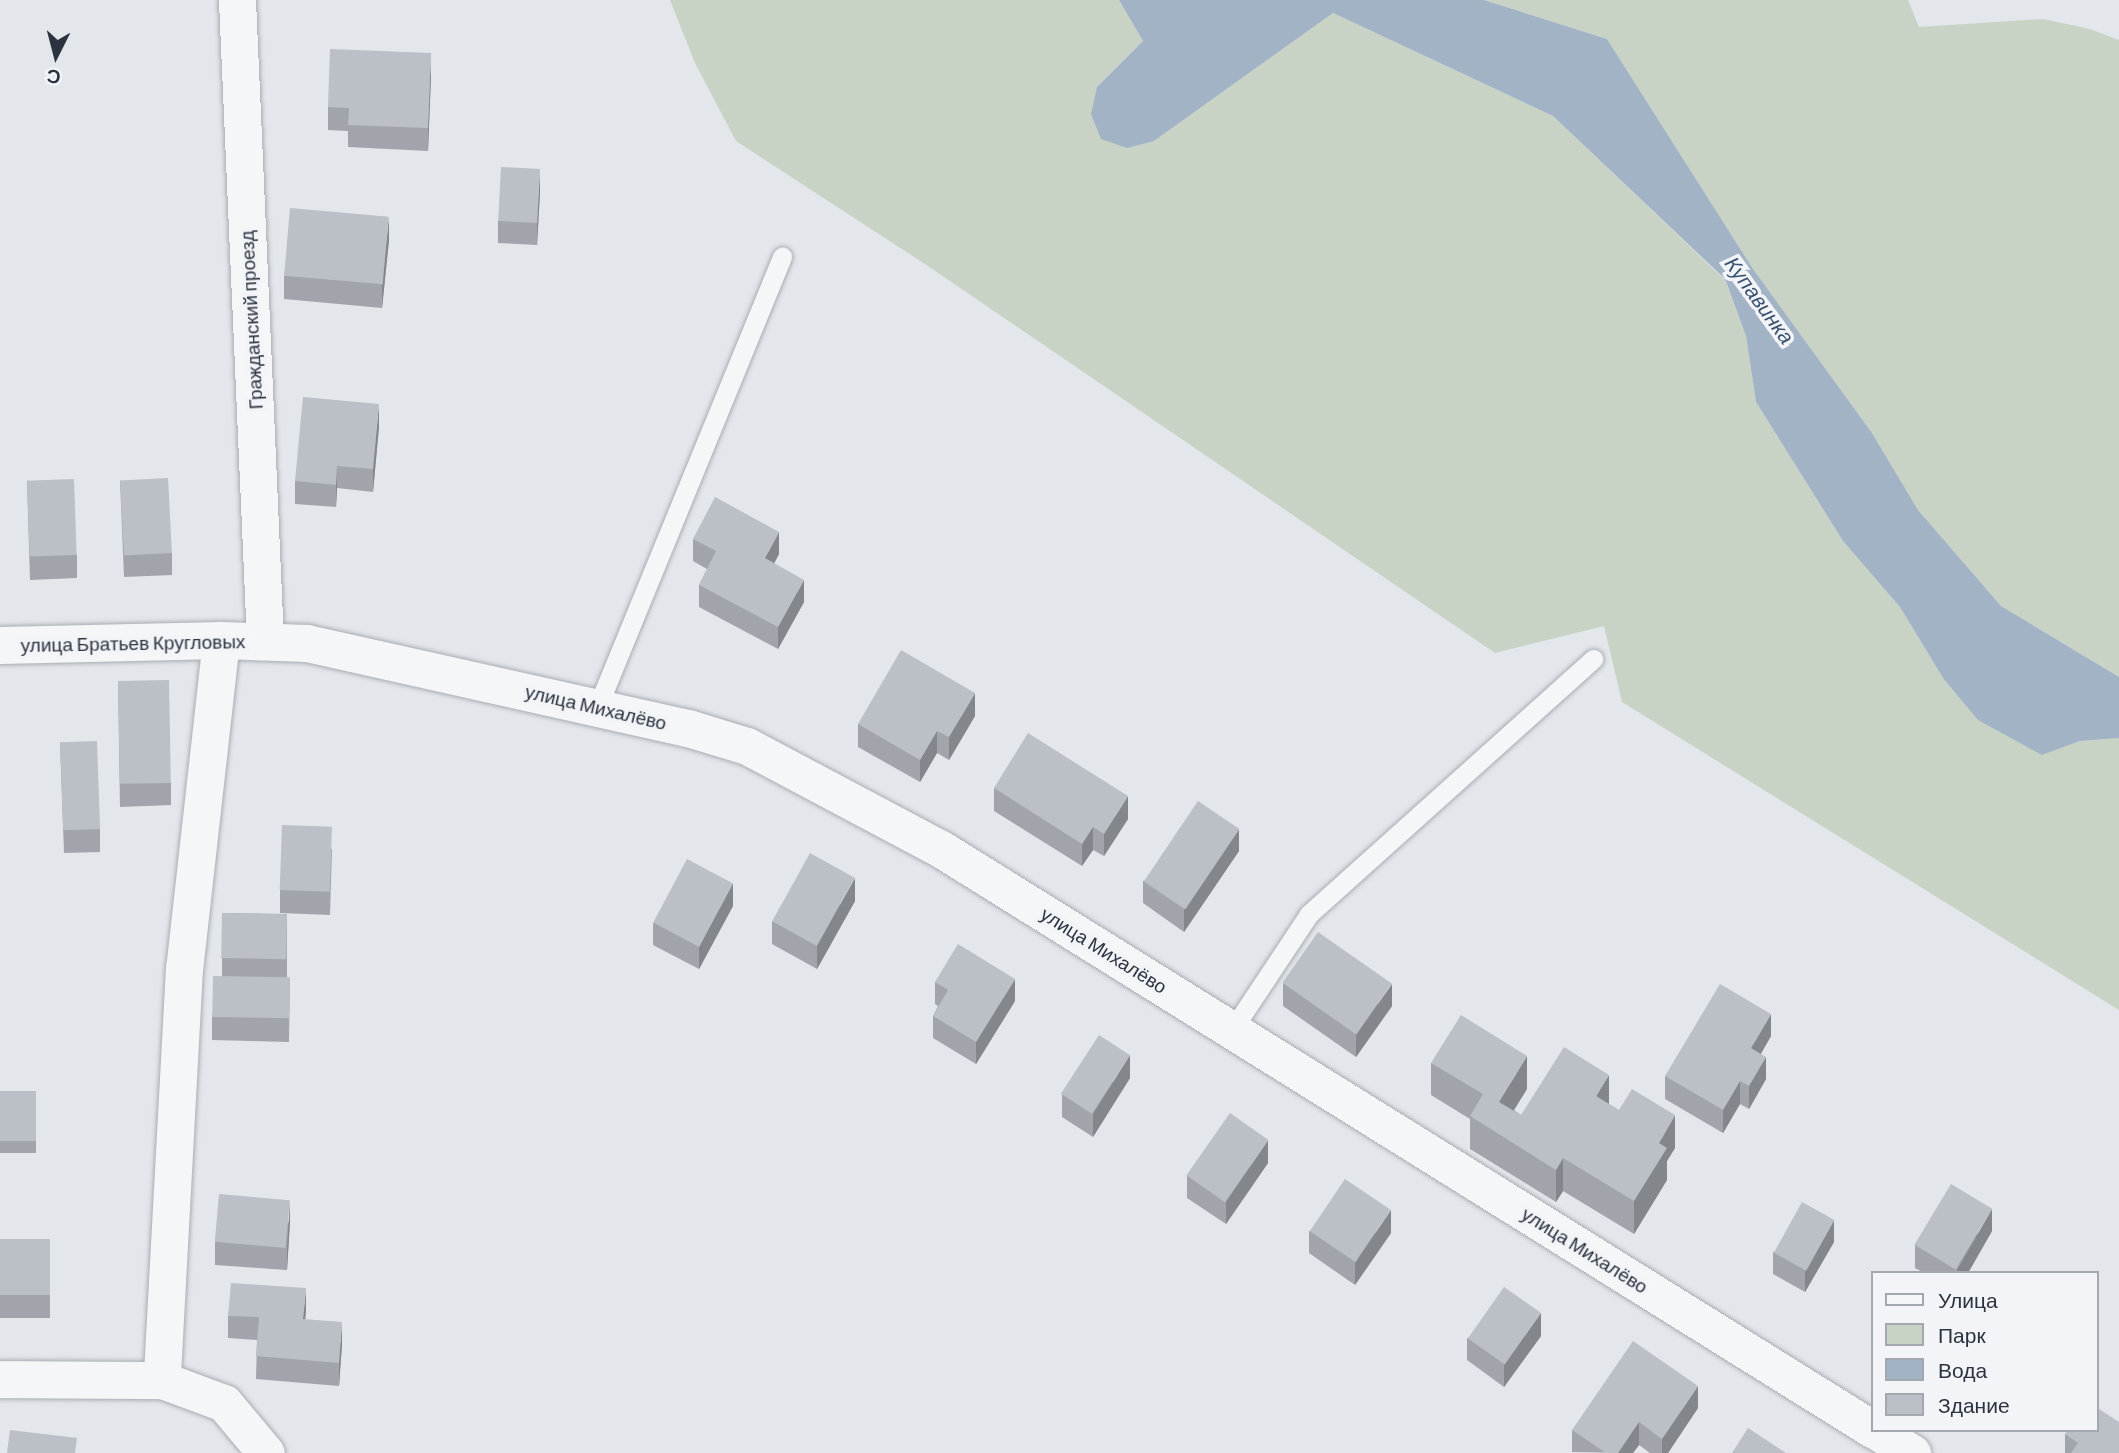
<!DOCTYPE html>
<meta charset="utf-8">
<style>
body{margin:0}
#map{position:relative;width:2119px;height:1453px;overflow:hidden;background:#e3e6ea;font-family:Barlow,sans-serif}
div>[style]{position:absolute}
.green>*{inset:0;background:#c8d3c5}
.water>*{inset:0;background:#a2b3c6}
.roads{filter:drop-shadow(0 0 2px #a8adb4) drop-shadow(0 0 2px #a8adb4)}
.service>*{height:19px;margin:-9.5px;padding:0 9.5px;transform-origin:9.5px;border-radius:9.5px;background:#f5f6f8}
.minor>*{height:37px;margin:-18.5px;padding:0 18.5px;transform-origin:18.5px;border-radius:18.5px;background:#f5f6f8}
.wall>*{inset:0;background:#a1a4aa;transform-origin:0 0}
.shaded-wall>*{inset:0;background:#83868b}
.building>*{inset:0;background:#bbbfc6;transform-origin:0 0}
span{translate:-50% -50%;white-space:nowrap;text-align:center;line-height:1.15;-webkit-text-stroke:7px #f2f4f7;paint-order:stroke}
.street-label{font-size:19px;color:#2c3340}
.water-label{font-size:21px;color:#3a5271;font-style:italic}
.legend{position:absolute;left:1871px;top:1271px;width:228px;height:161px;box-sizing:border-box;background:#f2f4f7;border:2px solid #a3a7ae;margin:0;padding:9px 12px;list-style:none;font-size:21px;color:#2c3340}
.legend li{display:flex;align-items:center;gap:14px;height:35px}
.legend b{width:35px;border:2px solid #a3a7ae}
.north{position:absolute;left:21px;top:21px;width:70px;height:70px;-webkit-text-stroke:5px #f2f4f7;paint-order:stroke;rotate:186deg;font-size:19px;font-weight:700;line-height:28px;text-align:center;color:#2c3340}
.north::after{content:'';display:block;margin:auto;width:24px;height:32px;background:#2c3340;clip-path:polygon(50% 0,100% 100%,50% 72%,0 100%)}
</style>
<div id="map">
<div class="green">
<div style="clip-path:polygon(670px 0,1119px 0,1143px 41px,1097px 87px,1154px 141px,1333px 13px,1553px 116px,1725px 280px,1746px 336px,1756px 402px,1843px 541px,1900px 607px,1943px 678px,2042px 755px,2080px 741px,2119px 738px,2119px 1010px,1622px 702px,1604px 626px,1495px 653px,928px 266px,736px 141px,695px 63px)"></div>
<div style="clip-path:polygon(1484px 0,1908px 0,1919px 27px,2043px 19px,2090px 29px,2119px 40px,2119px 677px,2001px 606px,1918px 510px,1872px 433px,1753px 269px,1607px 39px)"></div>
</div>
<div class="water">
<div style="clip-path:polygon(1119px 0,1484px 0,1607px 39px,1753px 269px,1872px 433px,1918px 510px,2001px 606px,2119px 677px,2119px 738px,2080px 741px,2042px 755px,1978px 720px,1943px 678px,1900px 607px,1843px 541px,1756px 402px,1746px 336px,1725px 279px,1553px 116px,1333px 13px,1154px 141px,1127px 148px,1101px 139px,1091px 114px,1097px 87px,1143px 41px)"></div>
</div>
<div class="roads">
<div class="service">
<div style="left:597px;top:708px;width:488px;rotate:-67.7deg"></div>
<div style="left:1232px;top:1030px;width:139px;rotate:-56.4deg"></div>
<div style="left:1309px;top:914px;width:382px;rotate:-41.9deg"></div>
</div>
<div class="minor">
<div style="left:237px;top:0;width:642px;rotate:87.5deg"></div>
<div style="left:221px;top:640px;width:330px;rotate:96.4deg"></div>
<div style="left:184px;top:968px;width:413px;rotate:93.1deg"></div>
<div style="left:162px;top:1380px;width:66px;rotate:20.4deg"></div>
<div style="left:224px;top:1403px;width:65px;rotate:50deg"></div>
<div style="left:0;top:645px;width:221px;rotate:-1.3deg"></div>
<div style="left:221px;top:640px;width:86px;rotate:2deg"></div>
<div style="left:307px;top:643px;width:390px;rotate:12.6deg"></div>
<div style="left:688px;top:728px;width:62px;rotate:17deg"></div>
<div style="left:747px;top:746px;width:220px;rotate:28deg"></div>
<div style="left:941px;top:849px;width:1097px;rotate:31.92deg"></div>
<div style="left:0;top:1379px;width:162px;rotate:0.4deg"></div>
<div style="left:1875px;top:1430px;width:44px;rotate:31.9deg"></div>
</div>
</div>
<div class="wall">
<div style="clip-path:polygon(431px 76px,428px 151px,348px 147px,348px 131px,328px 130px,328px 107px)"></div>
<div style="clip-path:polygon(540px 192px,537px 245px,498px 243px,498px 221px)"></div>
<div style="clip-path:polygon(389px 240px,382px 308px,284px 299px,284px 276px)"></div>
<div style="clip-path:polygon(379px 427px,373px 492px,337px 488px,336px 507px,295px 504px,295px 481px)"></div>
<div style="clip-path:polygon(27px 480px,77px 555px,77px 578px,30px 580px)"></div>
<div style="clip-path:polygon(120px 480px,172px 553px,172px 575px,124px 577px)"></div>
<div style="clip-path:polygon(693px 539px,779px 554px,774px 563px,804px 602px,778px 649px,699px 607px,699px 585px,707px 569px,693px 561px)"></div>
<div style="clip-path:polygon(118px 681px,171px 783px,171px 805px,120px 807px)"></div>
<div style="clip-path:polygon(975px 716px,949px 760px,937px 753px,920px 782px,858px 747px,858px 724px)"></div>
<div style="clip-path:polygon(60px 743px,100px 829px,100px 852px,64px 853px)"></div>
<div style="clip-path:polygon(994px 788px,1128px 819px,1104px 856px,1093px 850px,1082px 866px,994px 811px)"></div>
<div style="clip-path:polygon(332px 849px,330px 915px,280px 913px,280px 890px)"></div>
<div style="clip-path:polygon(1239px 851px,1184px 932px,1143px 903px,1143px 881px)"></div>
<div style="clip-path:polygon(855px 901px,817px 969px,772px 944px,772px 921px)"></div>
<div style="clip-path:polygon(733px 906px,699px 969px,653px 945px,653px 923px)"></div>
<div style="clip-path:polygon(222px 913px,287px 914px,287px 978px,290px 978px,289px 1042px,212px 1040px,212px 1017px,222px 976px)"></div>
<div style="clip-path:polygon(935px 982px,1015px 1001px,976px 1064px,933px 1038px,933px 1016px,938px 1006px,935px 1004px)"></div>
<div style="clip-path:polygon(1283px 983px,1392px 1006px,1356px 1057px,1283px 1006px)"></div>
<div style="clip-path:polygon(1771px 1036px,1761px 1054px,1766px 1079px,1749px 1109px,1740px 1104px,1723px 1133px,1665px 1099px,1665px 1076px)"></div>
<div style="clip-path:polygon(1431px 1063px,1527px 1089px,1514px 1110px,1521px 1115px,1609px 1104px,1675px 1148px,1667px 1161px,1667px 1180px,1634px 1234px,1563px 1191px,1556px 1202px,1470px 1149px,1470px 1119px,1431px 1095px)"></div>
<div style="clip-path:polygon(1130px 1078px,1093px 1137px,1062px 1117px,1062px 1094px)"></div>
<div style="left:36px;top:1091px;width:62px;height:36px;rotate:90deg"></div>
<div style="clip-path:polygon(1268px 1163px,1226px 1224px,1187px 1198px,1187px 1176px)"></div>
<div style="clip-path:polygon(290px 1222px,287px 1270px,215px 1265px,215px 1242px)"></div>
<div style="clip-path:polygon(1309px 1231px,1391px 1233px,1355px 1285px,1309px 1253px)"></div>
<div style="clip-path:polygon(1992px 1231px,1968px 1273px,1924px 1273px,1915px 1268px,1915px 1245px)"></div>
<div style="left:0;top:1239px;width:50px;height:79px"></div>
<div style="clip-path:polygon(1834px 1242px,1805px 1292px,1773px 1274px,1773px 1252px)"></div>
<div style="clip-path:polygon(306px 1311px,305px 1319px,342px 1344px,339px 1386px,256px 1379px,257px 1340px,228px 1338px,228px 1316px)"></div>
<div style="clip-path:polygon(1541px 1336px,1504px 1387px,1467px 1360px,1467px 1338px)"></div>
<div style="clip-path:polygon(1698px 1408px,1668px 1453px,1650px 1453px,1639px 1445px,1633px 1453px,1572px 1452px,1572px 1430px)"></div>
<div style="clip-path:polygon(2065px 1434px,2119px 1453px,2065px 1453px)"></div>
</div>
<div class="shaded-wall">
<div style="clip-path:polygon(431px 53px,431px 76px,428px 151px,428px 128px)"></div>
<div style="clip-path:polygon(540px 169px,540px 192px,537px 245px,537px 223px)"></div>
<div style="clip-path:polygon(389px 217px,389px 240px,382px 308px,382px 285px)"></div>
<div style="clip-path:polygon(379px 404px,379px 427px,373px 492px,373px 469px)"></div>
<div style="clip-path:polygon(337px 466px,337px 488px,336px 507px,336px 485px)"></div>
<div style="clip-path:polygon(779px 532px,779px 554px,765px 581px,765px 558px)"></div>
<div style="clip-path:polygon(804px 580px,804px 602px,778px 649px,778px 627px)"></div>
<div style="clip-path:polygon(975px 693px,975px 716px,949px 760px,949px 737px)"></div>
<div style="clip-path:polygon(937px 731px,937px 753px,920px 782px,920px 760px)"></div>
<div style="clip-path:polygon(1128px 796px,1128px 819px,1104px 856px,1104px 834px)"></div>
<div style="clip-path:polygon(1093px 827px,1093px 850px,1082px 866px,1082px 844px)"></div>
<div style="clip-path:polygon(1239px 829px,1239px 851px,1184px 932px,1184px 909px)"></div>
<div style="clip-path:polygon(855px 878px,855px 901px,817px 969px,817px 946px)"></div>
<div style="clip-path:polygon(733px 883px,733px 906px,699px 969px,699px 947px)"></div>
<div style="clip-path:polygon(1015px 979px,1015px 1001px,976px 1064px,976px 1042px)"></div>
<div style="clip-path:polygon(1392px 984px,1392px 1006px,1356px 1057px,1356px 1035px)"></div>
<div style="clip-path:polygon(1771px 1014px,1771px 1036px,1751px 1070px,1751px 1048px)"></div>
<div style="clip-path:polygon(1130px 1055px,1130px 1078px,1093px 1137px,1093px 1114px)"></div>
<div style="clip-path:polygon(1527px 1056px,1527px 1089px,1499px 1134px,1499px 1102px)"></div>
<div style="clip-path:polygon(1766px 1057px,1766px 1079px,1749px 1109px,1749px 1086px)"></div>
<div style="clip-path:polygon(1609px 1075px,1609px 1108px,1596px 1096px)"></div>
<div style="clip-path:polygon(1740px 1081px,1740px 1104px,1723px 1133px,1723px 1110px)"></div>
<div style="clip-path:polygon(1675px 1115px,1675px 1148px,1667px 1161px,1667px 1180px,1634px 1234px,1634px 1201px,1659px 1143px)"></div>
<div style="clip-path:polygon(1268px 1140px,1268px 1163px,1226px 1224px,1226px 1202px)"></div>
<div style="clip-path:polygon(1563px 1158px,1563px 1191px,1556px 1202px,1556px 1170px)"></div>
<div style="clip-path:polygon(290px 1200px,290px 1222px,287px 1270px,287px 1248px)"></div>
<div style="clip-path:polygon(1992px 1209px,1992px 1231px,1968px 1273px,1957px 1273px,1957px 1270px)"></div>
<div style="clip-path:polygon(1391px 1210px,1391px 1233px,1355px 1285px,1355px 1263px)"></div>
<div style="clip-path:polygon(1834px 1220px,1834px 1242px,1805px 1292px,1805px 1270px)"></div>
<div style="clip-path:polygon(306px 1288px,306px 1311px,303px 1342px,303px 1319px)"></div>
<div style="clip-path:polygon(1541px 1313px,1541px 1336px,1504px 1387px,1504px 1365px)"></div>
<div style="clip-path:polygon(342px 1322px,342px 1344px,339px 1386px,339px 1363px)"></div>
<div style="clip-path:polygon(1698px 1386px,1698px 1408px,1668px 1453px,1662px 1453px,1662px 1439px)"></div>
<div style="clip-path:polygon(1639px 1422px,1639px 1445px,1633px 1453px,1618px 1453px)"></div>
</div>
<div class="building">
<div style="clip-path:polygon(330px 49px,431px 53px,428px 128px,348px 125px,349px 108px,328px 107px)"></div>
<div style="left:501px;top:167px;width:39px;height:54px;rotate:3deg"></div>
<div style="left:290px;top:208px;width:99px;height:68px;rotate:5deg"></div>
<div style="clip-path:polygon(303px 397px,379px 404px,373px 469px,337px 466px,336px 485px,295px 481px)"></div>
<div style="left:168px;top:478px;width:75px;height:48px;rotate:87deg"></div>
<div style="left:74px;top:479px;width:76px;height:47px;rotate:88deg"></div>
<div style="clip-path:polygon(715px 497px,779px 532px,765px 558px,804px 580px,778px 627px,699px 585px,716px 551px,693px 539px)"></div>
<div style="clip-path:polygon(901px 650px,975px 693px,949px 737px,937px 731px,920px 760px,858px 724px)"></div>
<div style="left:169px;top:680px;width:103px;height:51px;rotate:89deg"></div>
<div style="clip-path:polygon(1028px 733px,1128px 796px,1104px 834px,1093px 827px,1082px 844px,994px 788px)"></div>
<div style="left:97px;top:741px;width:88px;height:37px;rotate:88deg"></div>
<div style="left:1198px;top:801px;width:50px;height:97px;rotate:34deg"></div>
<div style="left:282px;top:825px;width:50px;height:65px;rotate:2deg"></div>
<div style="left:810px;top:853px;width:51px;height:78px;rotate:29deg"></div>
<div style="left:687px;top:859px;width:52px;height:72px;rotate:28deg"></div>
<div style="left:222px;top:913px;width:65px;height:45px;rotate:1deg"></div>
<div style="left:1318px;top:932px;width:90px;height:62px;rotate:35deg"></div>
<div style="clip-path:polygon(958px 944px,1015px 979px,976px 1042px,933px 1016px,948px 990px,935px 982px)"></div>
<div style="left:213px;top:976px;width:77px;height:41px;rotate:1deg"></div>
<div style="clip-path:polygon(1720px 984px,1771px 1014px,1751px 1048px,1766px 1057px,1749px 1086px,1740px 1081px,1723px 1110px,1665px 1076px)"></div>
<div style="clip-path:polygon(1461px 1015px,1527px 1056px,1499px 1102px,1521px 1115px,1564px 1047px,1609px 1075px,1596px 1096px,1619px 1110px,1632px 1089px,1675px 1115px,1659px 1143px,1667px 1148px,1634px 1201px,1563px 1158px,1556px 1170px,1470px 1116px,1483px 1094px,1431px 1063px)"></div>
<div style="left:1099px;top:1035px;width:37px;height:70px;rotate:33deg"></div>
<div style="left:36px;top:1091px;width:50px;height:36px;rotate:90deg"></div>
<div style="left:1230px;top:1113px;width:47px;height:76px;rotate:35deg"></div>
<div style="left:1345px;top:1179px;width:55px;height:63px;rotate:34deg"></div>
<div style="left:1951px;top:1184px;width:48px;height:71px;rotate:31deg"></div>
<div style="left:219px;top:1194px;width:71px;height:48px;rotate:5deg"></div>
<div style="left:1802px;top:1202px;width:37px;height:58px;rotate:29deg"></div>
<div style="left:0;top:1239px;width:50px;height:56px"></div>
<div style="clip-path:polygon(231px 1283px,306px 1288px,303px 1319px,342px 1322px,339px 1363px,256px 1356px,259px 1317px,228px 1316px)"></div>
<div style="left:1504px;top:1287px;width:45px;height:63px;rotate:35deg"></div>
<div style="clip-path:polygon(1633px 1341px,1698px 1386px,1662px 1439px,1639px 1422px,1618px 1453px,1606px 1453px,1572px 1430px)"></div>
<div style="clip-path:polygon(2096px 1407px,2119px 1422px,2119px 1453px,2071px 1453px,2078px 1443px,2065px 1434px,2068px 1430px,2096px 1430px)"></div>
<div style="clip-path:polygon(1748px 1428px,1786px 1453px,1732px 1453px)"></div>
<div style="clip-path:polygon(10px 1430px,77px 1438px,75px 1453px,7px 1453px)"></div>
</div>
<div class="street-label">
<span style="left:251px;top:320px;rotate:-93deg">Гражданский проезд</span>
<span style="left:133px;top:643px;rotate:-1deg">улица Братьев Кругловых</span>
<span style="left:596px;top:707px;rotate:13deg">улица Михалёво</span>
<span style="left:1104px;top:950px;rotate:32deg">улица Михалёво</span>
<span style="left:1585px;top:1250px;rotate:32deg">улица Михалёво</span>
</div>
<div class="water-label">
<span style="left:1760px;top:300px;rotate:54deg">Купавинка</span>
</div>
<ul class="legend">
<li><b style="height:9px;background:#f5f6f8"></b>Улица</li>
<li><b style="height:19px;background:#c8d3c5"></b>Парк</li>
<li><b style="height:19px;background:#a2b3c6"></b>Вода</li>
<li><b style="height:19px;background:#bbbfc6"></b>Здание</li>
</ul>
<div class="north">С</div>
</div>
